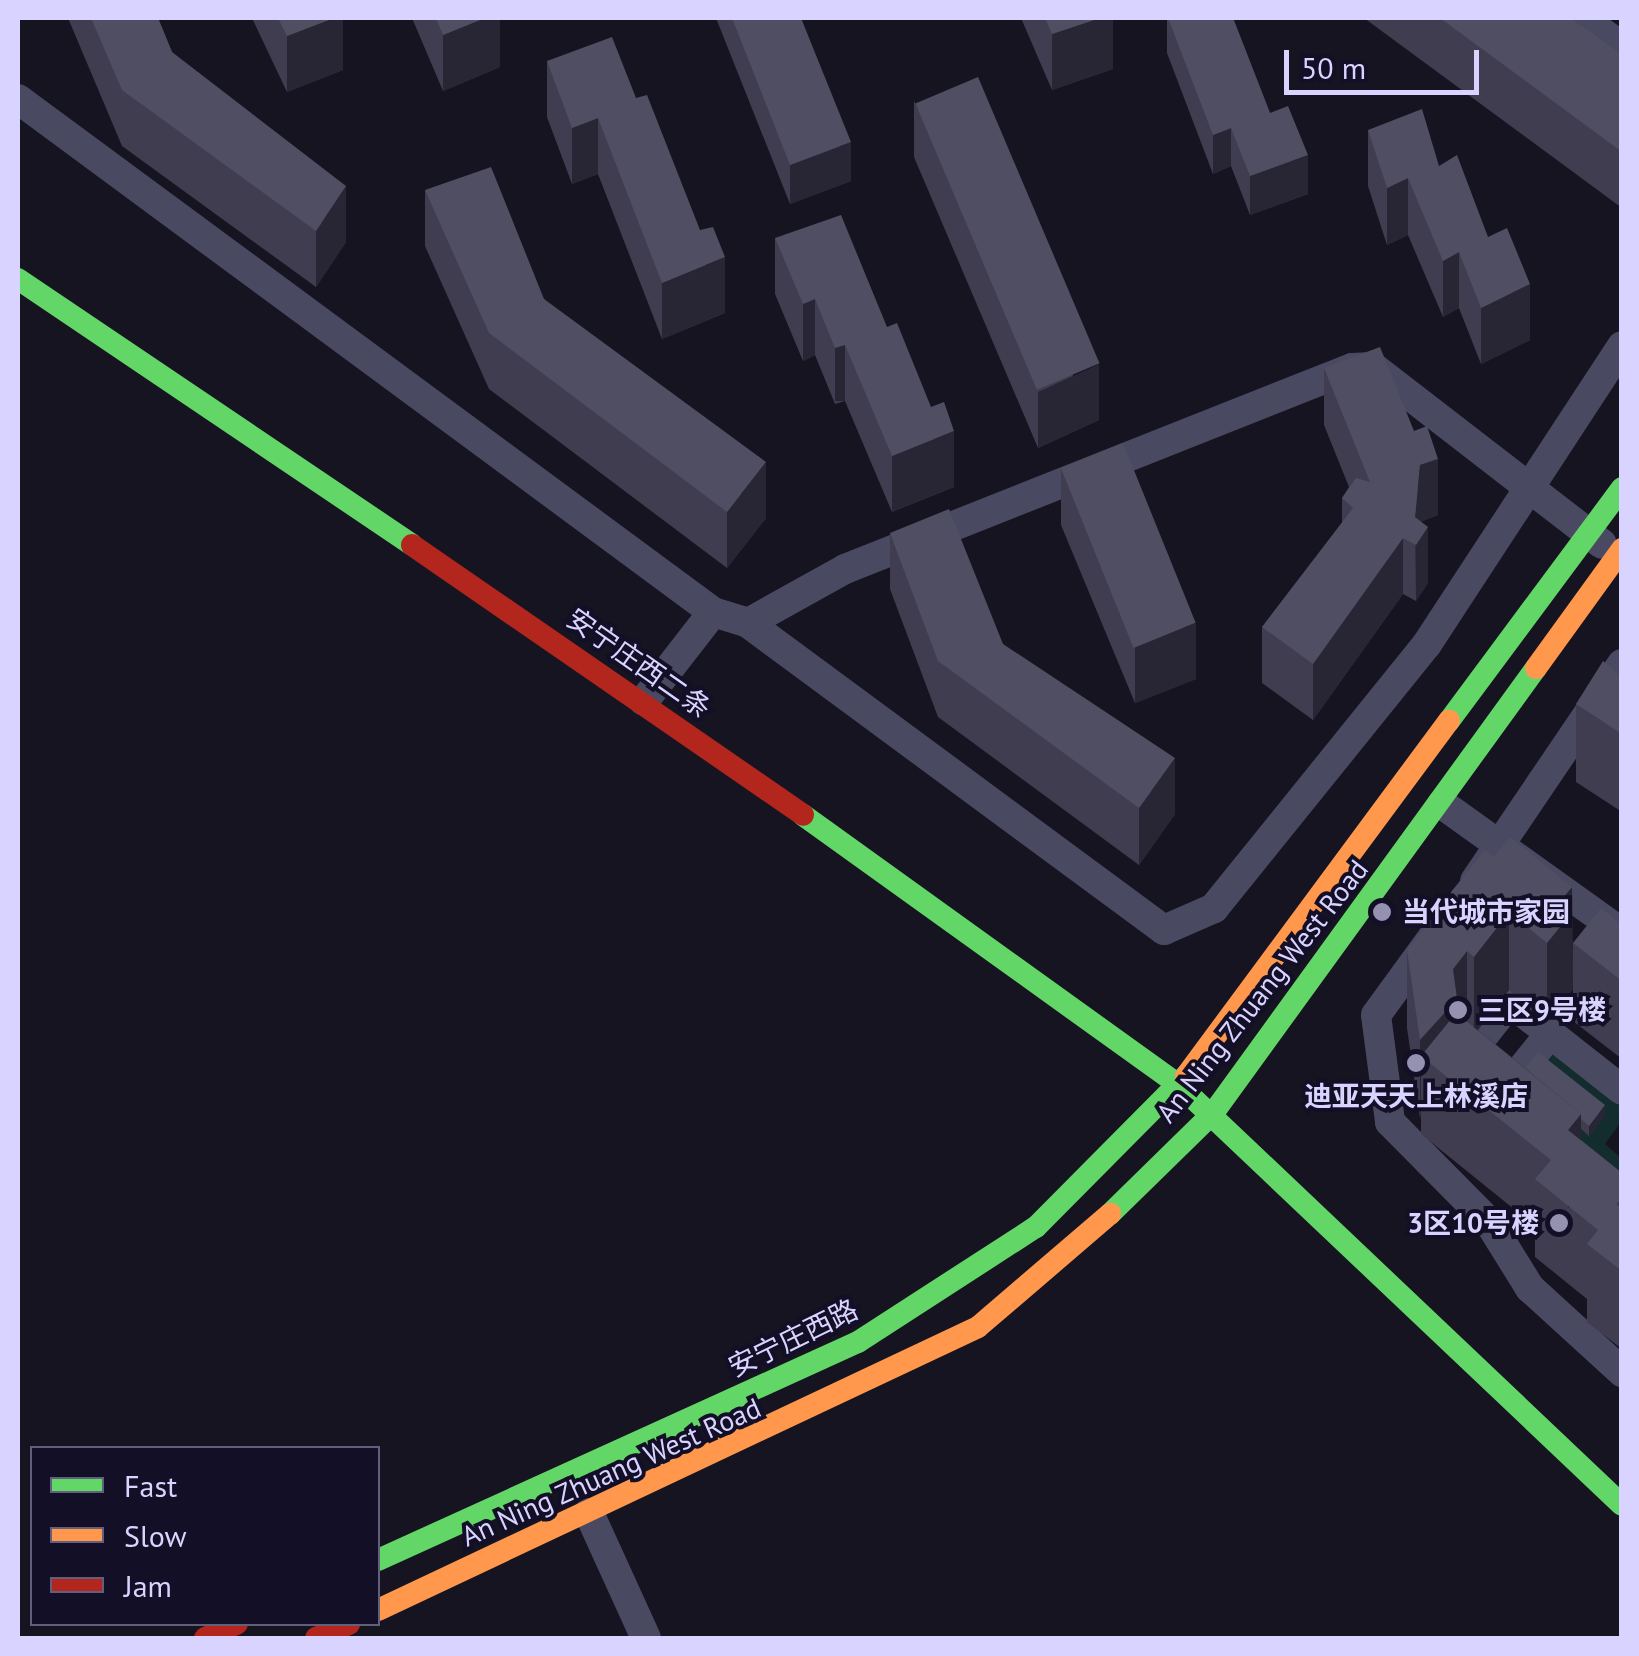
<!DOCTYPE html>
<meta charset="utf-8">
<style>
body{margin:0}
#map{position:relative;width:1639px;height:1656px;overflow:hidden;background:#161421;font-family:"PT Sans","Noto Sans SC",sans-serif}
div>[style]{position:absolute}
.green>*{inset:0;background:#132c2d}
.street>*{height:30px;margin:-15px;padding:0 15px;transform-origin:15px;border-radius:15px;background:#4a4962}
.fast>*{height:22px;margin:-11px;padding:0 11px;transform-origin:11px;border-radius:11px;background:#63d668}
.slow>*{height:22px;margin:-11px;padding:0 11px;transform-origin:11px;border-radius:11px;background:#ff974d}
.jam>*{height:22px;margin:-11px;padding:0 11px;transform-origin:11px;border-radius:11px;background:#b3261e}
.wall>*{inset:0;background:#403d50}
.shaded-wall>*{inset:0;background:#282635;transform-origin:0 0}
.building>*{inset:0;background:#504e63;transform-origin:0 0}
.dots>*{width:28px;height:28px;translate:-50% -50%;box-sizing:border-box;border:5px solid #130f26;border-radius:50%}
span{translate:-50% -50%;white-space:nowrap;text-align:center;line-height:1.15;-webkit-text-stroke:8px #130f26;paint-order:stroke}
.street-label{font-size:28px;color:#d9d4ff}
.poi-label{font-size:28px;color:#d9d4ff;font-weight:700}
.left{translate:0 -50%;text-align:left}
.right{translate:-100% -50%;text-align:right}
.frame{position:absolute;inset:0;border:20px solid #d9d4ff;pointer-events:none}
.legend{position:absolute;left:30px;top:1446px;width:350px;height:180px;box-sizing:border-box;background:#130f26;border:2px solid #625e7d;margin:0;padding:12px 18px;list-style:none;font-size:30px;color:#d9d4ff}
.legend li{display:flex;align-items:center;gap:20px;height:50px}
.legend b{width:50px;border:2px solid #625e7d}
.scale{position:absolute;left:1284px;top:50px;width:195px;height:45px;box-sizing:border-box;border:5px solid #d9d4ff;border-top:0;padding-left:12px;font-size:30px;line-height:35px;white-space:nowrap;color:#d9d4ff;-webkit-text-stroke:8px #130f26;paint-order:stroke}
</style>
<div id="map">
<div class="green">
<div style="clip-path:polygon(1545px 1046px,1621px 1102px,1621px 1122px,1605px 1144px,1621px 1158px,1621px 1177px,1512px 1085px)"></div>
</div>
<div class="street">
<div style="left:1582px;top:18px;width:49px;rotate:35.9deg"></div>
<div style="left:18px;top:99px;width:864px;rotate:36.43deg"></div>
<div style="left:713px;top:612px;width:37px;rotate:17deg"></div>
<div style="left:748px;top:623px;width:517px;rotate:36.43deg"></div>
<div style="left:1164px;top:930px;width:55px;rotate:-23.7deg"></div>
<div style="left:1214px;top:908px;width:339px;rotate:-51.1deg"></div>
<div style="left:1427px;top:644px;width:356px;rotate:-56.8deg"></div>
<div style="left:748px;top:623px;width:111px;rotate:-29.1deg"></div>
<div style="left:845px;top:569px;width:545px;rotate:-21.63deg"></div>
<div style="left:1352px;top:368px;width:21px;rotate:-3deg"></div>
<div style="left:1373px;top:367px;width:289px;rotate:37.7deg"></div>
<div style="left:644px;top:701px;width:113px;rotate:-52.2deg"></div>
<div style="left:1442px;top:804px;width:221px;rotate:35.6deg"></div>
<div style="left:1475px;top:881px;width:262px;rotate:-55.9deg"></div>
<div style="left:1432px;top:938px;width:95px;rotate:126deg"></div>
<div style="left:1376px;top:1015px;width:108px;rotate:82.5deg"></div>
<div style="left:1390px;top:1122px;width:141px;rotate:45.3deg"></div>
<div style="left:1489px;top:1222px;width:78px;rotate:58.2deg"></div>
<div style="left:1530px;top:1288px;width:125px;rotate:42.4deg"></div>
<div style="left:1480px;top:1063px;width:14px;rotate:-141deg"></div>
<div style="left:1469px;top:1054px;width:66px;rotate:-51.7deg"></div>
<div style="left:1510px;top:1002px;width:142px;rotate:38.2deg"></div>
<div style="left:1508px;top:1086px;width:67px;rotate:-51.1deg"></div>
<div style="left:589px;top:1513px;width:137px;rotate:65.5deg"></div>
</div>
<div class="fast">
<div style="left:18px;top:279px;width:475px;rotate:34deg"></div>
<div style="left:1449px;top:721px;width:290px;rotate:-53.4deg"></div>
<div style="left:803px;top:815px;width:463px;rotate:35.7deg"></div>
<div style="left:1179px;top:1085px;width:610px;rotate:43.47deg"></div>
<div style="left:1110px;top:1214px;width:146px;rotate:-44.4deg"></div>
<div style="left:1214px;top:1112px;width:548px;rotate:-54.05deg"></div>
<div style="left:378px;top:1560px;width:527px;rotate:-24.43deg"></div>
<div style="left:858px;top:1342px;width:212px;rotate:-32.9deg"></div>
<div style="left:1036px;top:1227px;width:213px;rotate:-45.2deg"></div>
</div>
<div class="slow">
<div style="left:1536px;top:668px;width:147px;rotate:-54.1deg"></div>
<div style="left:1186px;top:1076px;width:442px;rotate:-53.5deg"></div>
<div style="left:378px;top:1610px;width:663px;rotate:-25.25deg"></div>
<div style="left:978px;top:1327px;width:174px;rotate:-40.6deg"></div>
</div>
<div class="jam">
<div style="left:412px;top:545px;width:475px;rotate:34.6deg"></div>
<div style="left:205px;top:1638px;width:35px;rotate:-24deg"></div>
<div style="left:316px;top:1638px;width:36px;rotate:-23deg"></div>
</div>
<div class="wall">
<div style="clip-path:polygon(68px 18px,158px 18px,172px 52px,346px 242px,316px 287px,122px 146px)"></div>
<div style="clip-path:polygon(252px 18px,343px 18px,343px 70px,287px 92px)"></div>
<div style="clip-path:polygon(412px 18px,500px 18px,500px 67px,443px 91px)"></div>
<div style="clip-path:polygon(716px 18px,801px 18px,851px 181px,790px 204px)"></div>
<div style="clip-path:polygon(1021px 18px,1113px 18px,1113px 69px,1052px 90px)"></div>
<div style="clip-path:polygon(1167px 18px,1233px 18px,1270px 113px,1308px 194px,1250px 215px,1231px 166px,1213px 174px,1167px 53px)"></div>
<div style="clip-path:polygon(1364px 18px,1571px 18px,1622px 54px,1622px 208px)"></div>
<div style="clip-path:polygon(547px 61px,636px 98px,725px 313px,662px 339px,598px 174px,572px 184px,547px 117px)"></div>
<div style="clip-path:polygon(914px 101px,1099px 420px,1038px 448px,914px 157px)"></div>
<div style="clip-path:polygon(1368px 130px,1439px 166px,1488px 237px,1530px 340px,1481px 364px,1459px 308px,1443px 317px,1408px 235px,1387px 245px,1368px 186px)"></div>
<div style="clip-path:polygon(425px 190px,544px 299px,766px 518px,727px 568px,489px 389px,425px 246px)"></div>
<div style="clip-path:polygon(775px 238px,887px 327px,954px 487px,892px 512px,845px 401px,835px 404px,815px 355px,803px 361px,775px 294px)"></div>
<div style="clip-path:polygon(1324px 368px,1438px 515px,1420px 522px,1428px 583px,1416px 601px,1403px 594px,1313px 720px,1262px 683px,1262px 627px,1342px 523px,1342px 498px,1349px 487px,1324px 425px)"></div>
<div style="clip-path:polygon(1061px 469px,1196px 679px,1135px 703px,1061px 525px)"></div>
<div style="clip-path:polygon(890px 533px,1175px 814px,1139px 865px,938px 717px,890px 589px)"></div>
<div style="clip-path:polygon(1622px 677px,1622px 812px,1576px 782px,1576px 704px)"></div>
<div style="clip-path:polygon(1451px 892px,1572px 911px,1573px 989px,1547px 1021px,1509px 990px,1478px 1030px,1525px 1068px,1605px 1115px,1589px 1136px,1581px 1129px,1581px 1140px,1622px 1173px,1622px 1349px,1587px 1322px,1587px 1299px,1535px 1257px,1535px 1226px,1421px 1134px,1421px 1116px,1420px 1118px,1407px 1028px,1407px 950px,1443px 920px,1451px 910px)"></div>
<div style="clip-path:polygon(1622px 925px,1622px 1059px,1573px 1021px,1573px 943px)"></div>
</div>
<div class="shaded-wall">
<div style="clip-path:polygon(334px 18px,343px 18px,343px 70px,287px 92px,287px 36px)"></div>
<div style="clip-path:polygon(485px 18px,500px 18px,500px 67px,443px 91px,443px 35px)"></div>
<div style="clip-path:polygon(1100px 18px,1113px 18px,1113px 69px,1052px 90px,1052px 34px)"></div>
<div style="clip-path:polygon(598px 118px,598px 174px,572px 184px,572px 128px)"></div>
<div style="clip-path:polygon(1231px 128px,1231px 166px,1213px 174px,1213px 135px)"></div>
<div style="clip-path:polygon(851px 142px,851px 181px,790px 204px,790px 165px)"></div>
<div style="clip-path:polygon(1308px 155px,1308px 194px,1250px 215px,1250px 176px)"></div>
<div style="clip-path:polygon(1408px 178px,1408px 235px,1387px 245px,1387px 188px)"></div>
<div style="clip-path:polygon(346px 186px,346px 242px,316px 287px,316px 231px)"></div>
<div style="clip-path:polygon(1459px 252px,1459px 308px,1443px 317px,1443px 261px)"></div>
<div style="clip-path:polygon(725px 257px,725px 313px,662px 339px,662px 283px)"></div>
<div style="clip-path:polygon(1530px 284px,1530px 340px,1481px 364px,1481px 308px)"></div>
<div style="clip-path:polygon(815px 299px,815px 355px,803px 361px,803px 304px)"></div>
<div style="left:845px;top:345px;width:56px;height:10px;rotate:90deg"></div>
<div style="clip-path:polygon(1099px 364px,1099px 420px,1038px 448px,1038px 392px)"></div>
<div style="clip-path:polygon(954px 431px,954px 487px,892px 512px,892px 456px)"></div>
<div style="clip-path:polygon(1438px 459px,1438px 515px,1420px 522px,1428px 527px,1428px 583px,1416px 601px,1415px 517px,1420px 465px)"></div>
<div style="clip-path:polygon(766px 462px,766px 518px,727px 568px,727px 512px)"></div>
<div style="clip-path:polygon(1403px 538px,1403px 594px,1313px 720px,1313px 664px)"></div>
<div style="clip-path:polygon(1196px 623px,1196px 679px,1135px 703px,1135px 646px)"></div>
<div style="clip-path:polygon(1175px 758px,1175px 814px,1139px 865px,1139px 808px)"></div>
<div style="clip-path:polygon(1572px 887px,1573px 989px,1547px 1021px,1547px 943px,1560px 901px)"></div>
<div style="clip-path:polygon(1509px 912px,1509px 990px,1474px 1035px,1474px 957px)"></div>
<div style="clip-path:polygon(1467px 951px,1467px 1029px,1421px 1056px,1421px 1116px,1420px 1118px,1420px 1040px,1453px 969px)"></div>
<div style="clip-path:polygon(1605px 1105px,1605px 1115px,1589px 1136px,1589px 1126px)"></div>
<div style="clip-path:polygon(1581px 1114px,1581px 1192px,1568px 1208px,1568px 1130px)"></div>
</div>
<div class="building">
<div style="clip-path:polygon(91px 18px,158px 18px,172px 52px,346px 186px,316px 231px,122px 90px)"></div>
<div style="clip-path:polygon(278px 18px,334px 18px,287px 36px)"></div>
<div style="clip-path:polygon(436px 18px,485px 18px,443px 35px)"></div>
<div style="clip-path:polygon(732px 18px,801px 18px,851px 142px,790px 165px)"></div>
<div style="clip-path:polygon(1045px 18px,1100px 18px,1052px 34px)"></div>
<div style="clip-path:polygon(1168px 18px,1233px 18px,1270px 113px,1288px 106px,1308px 155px,1250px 176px,1231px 128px,1213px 135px)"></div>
<div style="clip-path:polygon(1440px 18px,1571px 18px,1622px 54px,1622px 152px)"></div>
<div style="clip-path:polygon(612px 37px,636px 98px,647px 95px,700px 230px,713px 227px,725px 257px,662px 283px,598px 118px,572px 128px,547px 61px)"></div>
<div style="left:978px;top:77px;width:311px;height:68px;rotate:67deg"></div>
<div style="clip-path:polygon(1422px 109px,1439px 166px,1457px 155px,1488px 237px,1507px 228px,1530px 284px,1481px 308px,1459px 252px,1443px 261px,1408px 178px,1387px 188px,1368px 130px)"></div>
<div style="clip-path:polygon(491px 167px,544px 299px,766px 462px,727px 512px,489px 333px,425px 190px)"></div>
<div style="clip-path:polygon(841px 215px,887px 327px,897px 323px,931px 407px,944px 402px,954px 431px,892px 456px,845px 345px,835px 348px,815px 299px,803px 304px,775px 238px)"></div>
<div style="clip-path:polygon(1380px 347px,1414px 431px,1427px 426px,1438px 459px,1420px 465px,1415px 517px,1428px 527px,1416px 545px,1403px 538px,1313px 664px,1262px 627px,1353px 508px,1342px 498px,1356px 478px,1370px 482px,1324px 368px)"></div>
<div style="left:1123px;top:443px;width:194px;height:67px;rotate:68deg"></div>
<div style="clip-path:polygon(949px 509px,1003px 644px,1175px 758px,1139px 808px,938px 661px,890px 533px)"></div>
<div style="clip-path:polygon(1603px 661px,1622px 677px,1622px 734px,1576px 704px)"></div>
<div style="clip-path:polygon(1510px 837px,1572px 887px,1560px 901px,1573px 911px,1547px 943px,1509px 912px,1474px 957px,1467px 951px,1453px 969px,1457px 999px,1420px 1040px,1407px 950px,1435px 914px,1443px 920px,1459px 900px,1451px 892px,1485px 850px,1494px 857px)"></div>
<div style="clip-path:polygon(1601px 908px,1622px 925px,1622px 981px,1573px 943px)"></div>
<div style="clip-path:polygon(1456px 1013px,1581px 1114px,1568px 1130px,1622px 1173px,1622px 1198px,1616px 1204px,1622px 1209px,1622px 1271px,1587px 1244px,1598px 1230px,1535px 1179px,1551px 1160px,1421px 1056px)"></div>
<div style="clip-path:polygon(1538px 1052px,1605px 1105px,1589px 1126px,1581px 1119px,1581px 1114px,1525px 1068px)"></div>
</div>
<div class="dots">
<div style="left:1382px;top:912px;background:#9591b1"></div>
<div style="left:1458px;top:1010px;background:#9591b1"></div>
<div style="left:1416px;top:1063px;background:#9591b1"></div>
<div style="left:1559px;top:1223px;background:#9591b1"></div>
</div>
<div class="street-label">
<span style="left:639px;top:663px;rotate:35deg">安宁庄西二条</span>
<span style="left:1262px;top:991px;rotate:-52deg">An Ning Zhuang West Road</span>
<span style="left:793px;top:1338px;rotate:-26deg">安宁庄西路</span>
<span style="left:611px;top:1472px;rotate:-24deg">An Ning Zhuang West Road</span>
</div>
<div class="poi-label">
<span class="left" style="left:1402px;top:912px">当代城市家园</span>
<span class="left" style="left:1478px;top:1010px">三区9号楼</span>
<span style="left:1416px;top:1096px">迪亚天天上林溪店</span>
<span class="right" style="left:1539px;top:1223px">3区10号楼</span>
</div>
<div class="frame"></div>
<ul class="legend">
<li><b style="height:12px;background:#63d668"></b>Fast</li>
<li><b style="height:12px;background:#ff974d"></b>Slow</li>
<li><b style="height:12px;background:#b3261e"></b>Jam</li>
</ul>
<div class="scale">50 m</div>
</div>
